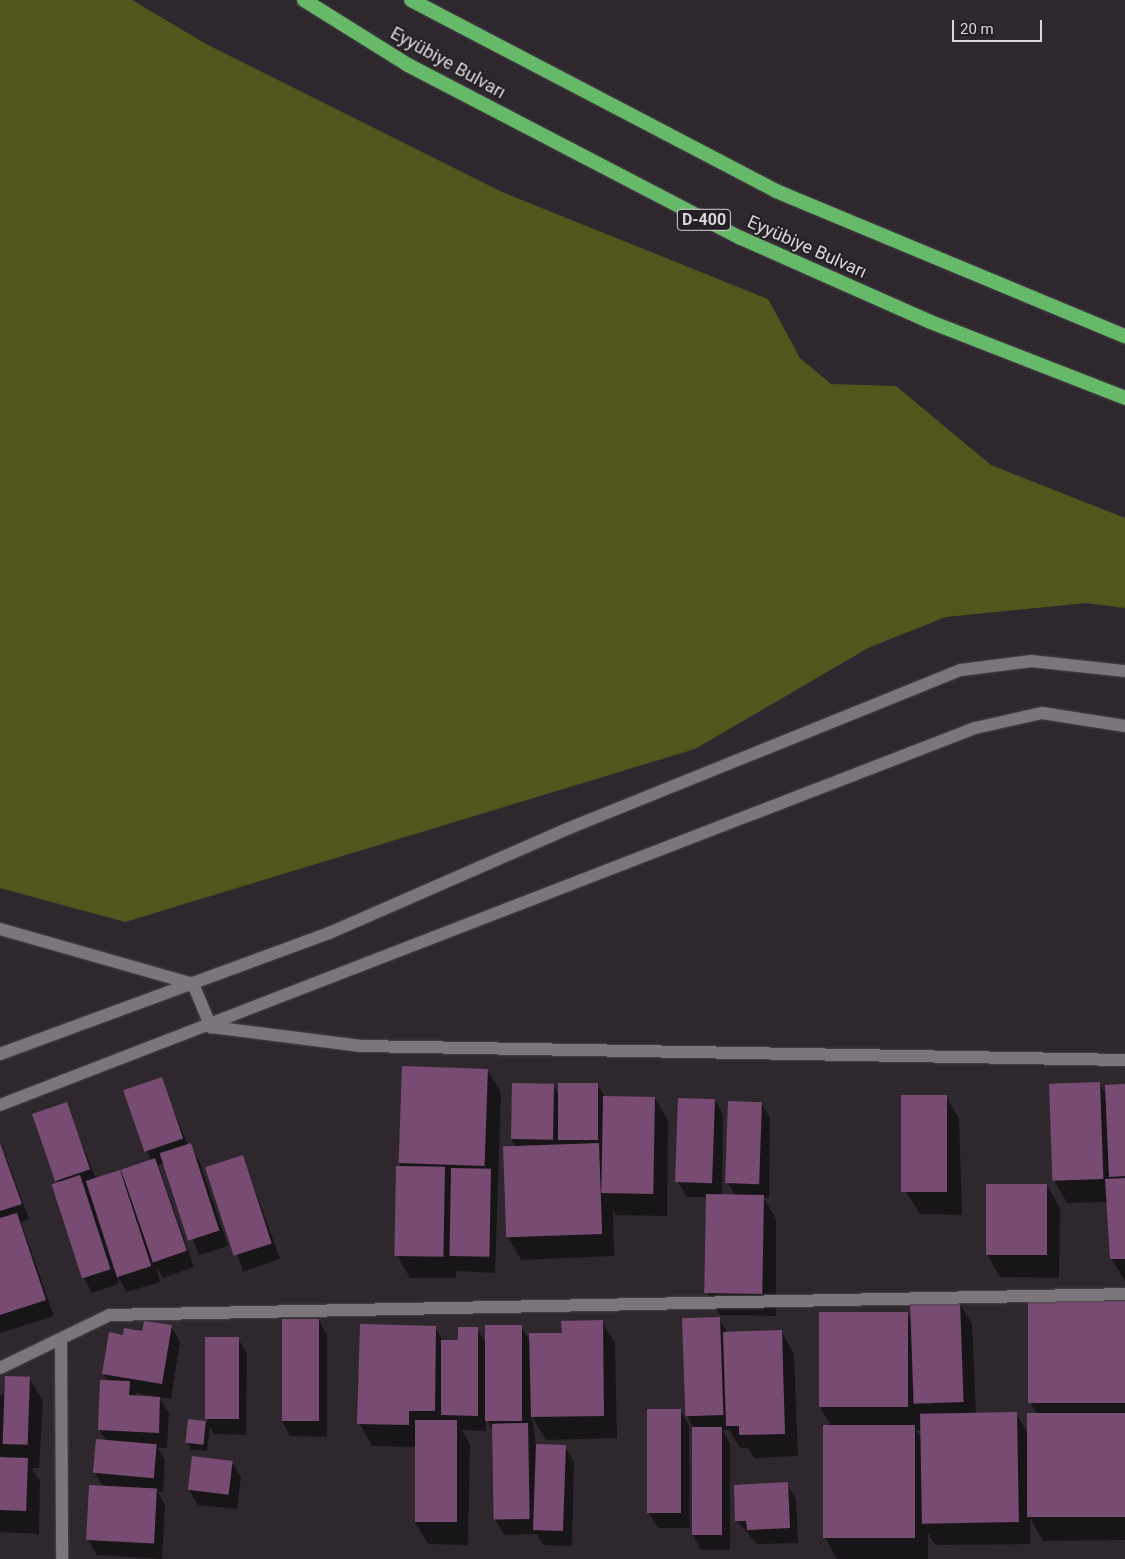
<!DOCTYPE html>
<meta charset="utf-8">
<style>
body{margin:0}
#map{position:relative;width:1125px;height:1559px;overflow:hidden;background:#2e282e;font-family:Roboto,sans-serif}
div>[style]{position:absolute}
.green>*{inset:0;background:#50561c}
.shadow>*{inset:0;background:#0007;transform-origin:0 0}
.building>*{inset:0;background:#784b72;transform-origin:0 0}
.roads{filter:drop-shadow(0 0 1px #494449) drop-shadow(0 0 1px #494449)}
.minor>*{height:12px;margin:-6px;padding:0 6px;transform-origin:6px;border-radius:6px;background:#7b757c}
.secondary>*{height:12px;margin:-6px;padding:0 6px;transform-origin:6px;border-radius:6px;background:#7b757c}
.trunk>*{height:14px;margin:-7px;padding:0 7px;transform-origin:7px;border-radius:7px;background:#66b968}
span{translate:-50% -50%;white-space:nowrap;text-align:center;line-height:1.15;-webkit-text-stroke:4px #241f24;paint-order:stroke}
.shield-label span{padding:1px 4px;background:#241f24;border:1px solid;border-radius:4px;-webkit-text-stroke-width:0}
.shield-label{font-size:16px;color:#d9d6da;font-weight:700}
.street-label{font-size:18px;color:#d9d6da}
.scale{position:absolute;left:952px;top:20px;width:90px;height:22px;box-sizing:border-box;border:2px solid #d9d6da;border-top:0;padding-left:6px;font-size:15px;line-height:18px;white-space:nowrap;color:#d9d6da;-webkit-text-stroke:4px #241f24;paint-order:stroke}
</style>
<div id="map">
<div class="green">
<div style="clip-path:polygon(0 0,132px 0,206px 44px,502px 192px,768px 299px,800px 358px,831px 384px,896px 386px,991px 465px,1125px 518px,1125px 608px,1086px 603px,946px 617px,870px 647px,695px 749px,125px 922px,0 888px)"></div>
</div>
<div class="shadow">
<div style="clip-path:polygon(488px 1070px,501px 1093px,495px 1273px,456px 1271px,456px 1278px,410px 1278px,397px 1255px,400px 1163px)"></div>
<div style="clip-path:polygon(161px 1078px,188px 1146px,199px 1160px,228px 1246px,199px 1255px,165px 1163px,158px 1165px,194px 1267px,163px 1278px,156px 1266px,160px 1282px,127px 1292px,117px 1276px,119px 1284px,92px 1293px,84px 1278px,57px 1180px,66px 1104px,96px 1179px,120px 1171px,125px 1181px,151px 1160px,124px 1091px)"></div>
<div style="clip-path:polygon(1099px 1083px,1107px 1097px,1125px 1086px,1125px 1281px,1111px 1258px,1108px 1202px,1067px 1203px,1054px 1180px)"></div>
<div style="clip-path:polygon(514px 1084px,554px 1086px,559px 1095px,597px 1084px,605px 1097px,655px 1098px,668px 1121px,667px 1216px,616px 1215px,613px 1209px,614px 1256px,521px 1260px,508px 1237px,516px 1147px,511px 1139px)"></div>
<div style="clip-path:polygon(946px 1096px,959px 1119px,962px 1215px,920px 1214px,906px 1192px)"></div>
<div style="clip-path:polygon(715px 1100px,723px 1115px,722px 1195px,736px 1196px,728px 1183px,761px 1103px,770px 1118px,769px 1198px,764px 1198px,776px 1219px,776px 1316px,720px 1315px,707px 1292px,707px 1197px,687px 1197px,678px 1182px)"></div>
<div style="clip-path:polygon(0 1141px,29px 1219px,21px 1222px,54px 1316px,0 1333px)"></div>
<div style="left:243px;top:1157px;width:108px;height:39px;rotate:70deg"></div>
<div style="clip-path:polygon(1047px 1185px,1060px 1208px,1059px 1278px,1000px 1277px,987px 1254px)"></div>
<div style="clip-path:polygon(evenodd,959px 1302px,972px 1324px,976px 1414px,1016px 1414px,1029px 1435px,1038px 1416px,1031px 1404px,1125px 1303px,1125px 1540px,1043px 1541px,1030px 1518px,1030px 1544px,935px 1545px,928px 1533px,928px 1559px,837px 1559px,825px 1537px,831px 1426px,820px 1407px,907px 1313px,911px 1321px,959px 1302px,916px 1430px,921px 1430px,921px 1438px,916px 1430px)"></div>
<div style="clip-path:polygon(719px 1318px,727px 1333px,781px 1331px,794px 1354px,798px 1456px,754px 1458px,748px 1448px,740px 1448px,729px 1430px,723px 1430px,730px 1444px,730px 1550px,701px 1550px,693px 1535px,694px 1429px,687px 1416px,683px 1320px)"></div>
<div style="clip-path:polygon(319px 1320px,327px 1336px,327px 1437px,290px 1436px,282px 1421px)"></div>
<div style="clip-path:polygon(602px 1321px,615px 1344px,617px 1438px,546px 1440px,532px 1416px,536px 1446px,565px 1447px,574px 1462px,572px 1546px,543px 1545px,537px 1534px,504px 1535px,495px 1519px,493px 1430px,486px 1418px,486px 1431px,462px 1430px,470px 1444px,468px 1545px,428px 1544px,415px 1522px,416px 1447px,372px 1446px,359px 1423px,435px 1327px,443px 1341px,459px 1341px,477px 1328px,486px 1344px,521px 1326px,531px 1343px)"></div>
<div style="clip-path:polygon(evenodd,171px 1326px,180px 1342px,171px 1399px,159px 1397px,169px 1413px,167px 1448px,158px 1448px,165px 1460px,163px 1492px,158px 1492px,165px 1505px,162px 1559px,97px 1555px,88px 1540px,103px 1487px,95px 1473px,106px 1441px,99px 1429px,108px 1381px,103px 1374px,124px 1336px,171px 1326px,135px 1393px,154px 1396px,154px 1398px,137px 1397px,135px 1393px)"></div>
<div style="clip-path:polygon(238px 1338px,247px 1354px,246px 1435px,214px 1434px,210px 1427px,207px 1451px,191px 1450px,187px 1442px,189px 1421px,207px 1422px)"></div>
<div style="clip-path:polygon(30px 1379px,43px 1401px,39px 1468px,32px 1468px,40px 1482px,39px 1534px,0 1532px,0 1396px)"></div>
<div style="clip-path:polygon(648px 1410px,680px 1410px,689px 1425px,690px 1528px,658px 1528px,649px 1513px)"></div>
<div style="clip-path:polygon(232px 1462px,241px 1477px,237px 1509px,198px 1505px,189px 1490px)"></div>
<div style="clip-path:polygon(787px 1484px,796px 1499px,798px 1543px,757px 1544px,737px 1521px)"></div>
</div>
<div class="building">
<div style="left:402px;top:1066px;width:86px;height:97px;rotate:2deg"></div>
<div style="left:162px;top:1077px;width:65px;height:41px;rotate:71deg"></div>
<div style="left:1100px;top:1082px;width:97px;height:51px;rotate:88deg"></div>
<div style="left:512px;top:1083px;width:42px;height:56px;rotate:1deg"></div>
<div style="left:558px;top:1083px;width:40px;height:57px"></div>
<div style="clip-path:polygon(1125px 1084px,1125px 1176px,1109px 1177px,1105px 1085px)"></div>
<div style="left:901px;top:1095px;width:46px;height:97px"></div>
<div style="left:603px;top:1096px;width:52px;height:97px;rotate:1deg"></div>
<div style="left:678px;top:1098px;width:37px;height:84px;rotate:2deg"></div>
<div style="left:728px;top:1101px;width:34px;height:82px;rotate:2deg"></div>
<div style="left:67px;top:1102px;width:71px;height:37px;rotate:71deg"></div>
<div style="clip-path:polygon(0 1143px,22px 1204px,0 1211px)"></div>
<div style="left:191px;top:1143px;width:92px;height:33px;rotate:72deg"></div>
<div style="left:599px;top:1143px;width:91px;height:96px;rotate:88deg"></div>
<div style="left:243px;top:1155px;width:93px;height:40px;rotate:72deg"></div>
<div style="left:155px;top:1158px;width:98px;height:36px;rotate:71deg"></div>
<div style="left:396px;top:1166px;width:49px;height:90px;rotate:1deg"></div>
<div style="left:451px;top:1168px;width:40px;height:88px;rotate:1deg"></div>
<div style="left:120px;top:1170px;width:101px;height:36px;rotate:72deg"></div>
<div style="left:80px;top:1175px;width:99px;height:30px;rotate:72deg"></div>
<div style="clip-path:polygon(1125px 1178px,1125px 1259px,1110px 1259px,1105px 1179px)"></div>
<div style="left:986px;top:1184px;width:61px;height:71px"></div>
<div style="left:706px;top:1194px;width:58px;height:99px;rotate:1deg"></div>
<div style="clip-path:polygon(17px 1213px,46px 1300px,0 1315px,0 1218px)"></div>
<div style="left:960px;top:1300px;width:102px;height:50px;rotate:88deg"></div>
<div style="left:1125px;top:1301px;width:102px;height:97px;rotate:90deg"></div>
<div style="left:819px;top:1312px;width:89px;height:95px"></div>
<div style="left:720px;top:1317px;width:98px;height:38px;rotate:88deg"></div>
<div style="left:282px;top:1319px;width:37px;height:102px"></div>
<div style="clip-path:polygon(603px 1320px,604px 1416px,531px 1417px,529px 1333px,562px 1333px,561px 1321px)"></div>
<div style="clip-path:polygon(144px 1321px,172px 1325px,162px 1384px,102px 1374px,109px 1332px,123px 1335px,124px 1328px,142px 1331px)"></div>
<div style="clip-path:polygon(360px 1324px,436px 1326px,435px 1411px,409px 1411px,409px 1425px,357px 1424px)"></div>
<div style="left:485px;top:1325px;width:37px;height:96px"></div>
<div style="clip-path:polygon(458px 1327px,478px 1327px,478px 1416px,441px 1415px,441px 1340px,458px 1340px)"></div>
<div style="clip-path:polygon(782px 1330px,785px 1434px,739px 1435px,739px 1426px,726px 1426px,723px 1332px)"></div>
<div style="left:205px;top:1337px;width:34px;height:82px"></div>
<div style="left:5px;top:1376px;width:25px;height:68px;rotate:2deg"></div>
<div style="clip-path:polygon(100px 1380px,130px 1381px,129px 1395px,160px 1397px,159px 1433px,98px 1430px)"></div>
<div style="left:647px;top:1409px;width:34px;height:104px"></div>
<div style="left:1017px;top:1412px;width:110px;height:97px;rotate:89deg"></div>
<div style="left:1125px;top:1413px;width:104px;height:98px;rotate:90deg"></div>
<div style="left:188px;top:1419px;width:18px;height:24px;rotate:6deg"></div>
<div style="left:415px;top:1420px;width:42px;height:102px"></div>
<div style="left:528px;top:1423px;width:96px;height:36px;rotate:89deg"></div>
<div style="left:823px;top:1425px;width:92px;height:113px"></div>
<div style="left:692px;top:1427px;width:30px;height:108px"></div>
<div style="left:96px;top:1439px;width:61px;height:34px;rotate:5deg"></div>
<div style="left:536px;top:1444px;width:30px;height:86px;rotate:2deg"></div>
<div style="left:192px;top:1456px;width:41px;height:34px;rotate:7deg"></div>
<div style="left:0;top:1457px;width:28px;height:53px;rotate:2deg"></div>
<div style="clip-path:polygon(788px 1482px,790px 1528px,747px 1530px,746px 1521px,735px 1521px,734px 1485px)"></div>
<div style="left:89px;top:1485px;width:68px;height:55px;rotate:3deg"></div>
</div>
<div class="roads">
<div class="minor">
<div style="left:0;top:929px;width:201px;rotate:15.9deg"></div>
<div style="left:193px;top:984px;width:47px;rotate:67.3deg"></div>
<div style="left:211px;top:1027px;width:151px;rotate:7.2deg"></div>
<div style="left:361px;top:1046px;width:764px;rotate:1.05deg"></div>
<div style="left:61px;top:1341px;width:218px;rotate:89.7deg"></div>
<div style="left:0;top:1368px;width:121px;rotate:-25.9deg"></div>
<div style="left:109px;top:1315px;width:1016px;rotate:-1.18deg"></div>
</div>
<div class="secondary">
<div style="left:0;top:1054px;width:351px;rotate:-20.2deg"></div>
<div style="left:329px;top:933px;width:260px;rotate:-23.6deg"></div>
<div style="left:567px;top:829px;width:425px;rotate:-22deg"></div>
<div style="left:961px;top:670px;width:71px;rotate:-7.3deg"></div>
<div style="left:1031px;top:661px;width:95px;rotate:6.1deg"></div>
<div style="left:0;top:1105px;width:1045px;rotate:-21.14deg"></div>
<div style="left:975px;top:728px;width:69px;rotate:-12.6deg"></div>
<div style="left:1042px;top:713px;width:84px;rotate:8.9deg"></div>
</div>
<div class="trunk">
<div style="left:304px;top:0;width:123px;rotate:32deg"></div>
<div style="left:408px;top:65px;width:375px;rotate:27.5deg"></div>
<div style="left:741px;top:238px;width:205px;rotate:23.9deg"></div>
<div style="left:928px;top:321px;width:212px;rotate:21.3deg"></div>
<div style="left:411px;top:0;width:412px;rotate:27.6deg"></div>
<div style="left:776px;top:191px;width:378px;rotate:22.6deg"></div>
</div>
</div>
<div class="shield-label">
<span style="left:704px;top:220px">D-400</span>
</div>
<div class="street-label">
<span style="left:448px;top:63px;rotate:29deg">Eyyübiye Bulvarı</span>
<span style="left:807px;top:247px;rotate:24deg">Eyyübiye Bulvarı</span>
</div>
<div class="scale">20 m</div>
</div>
